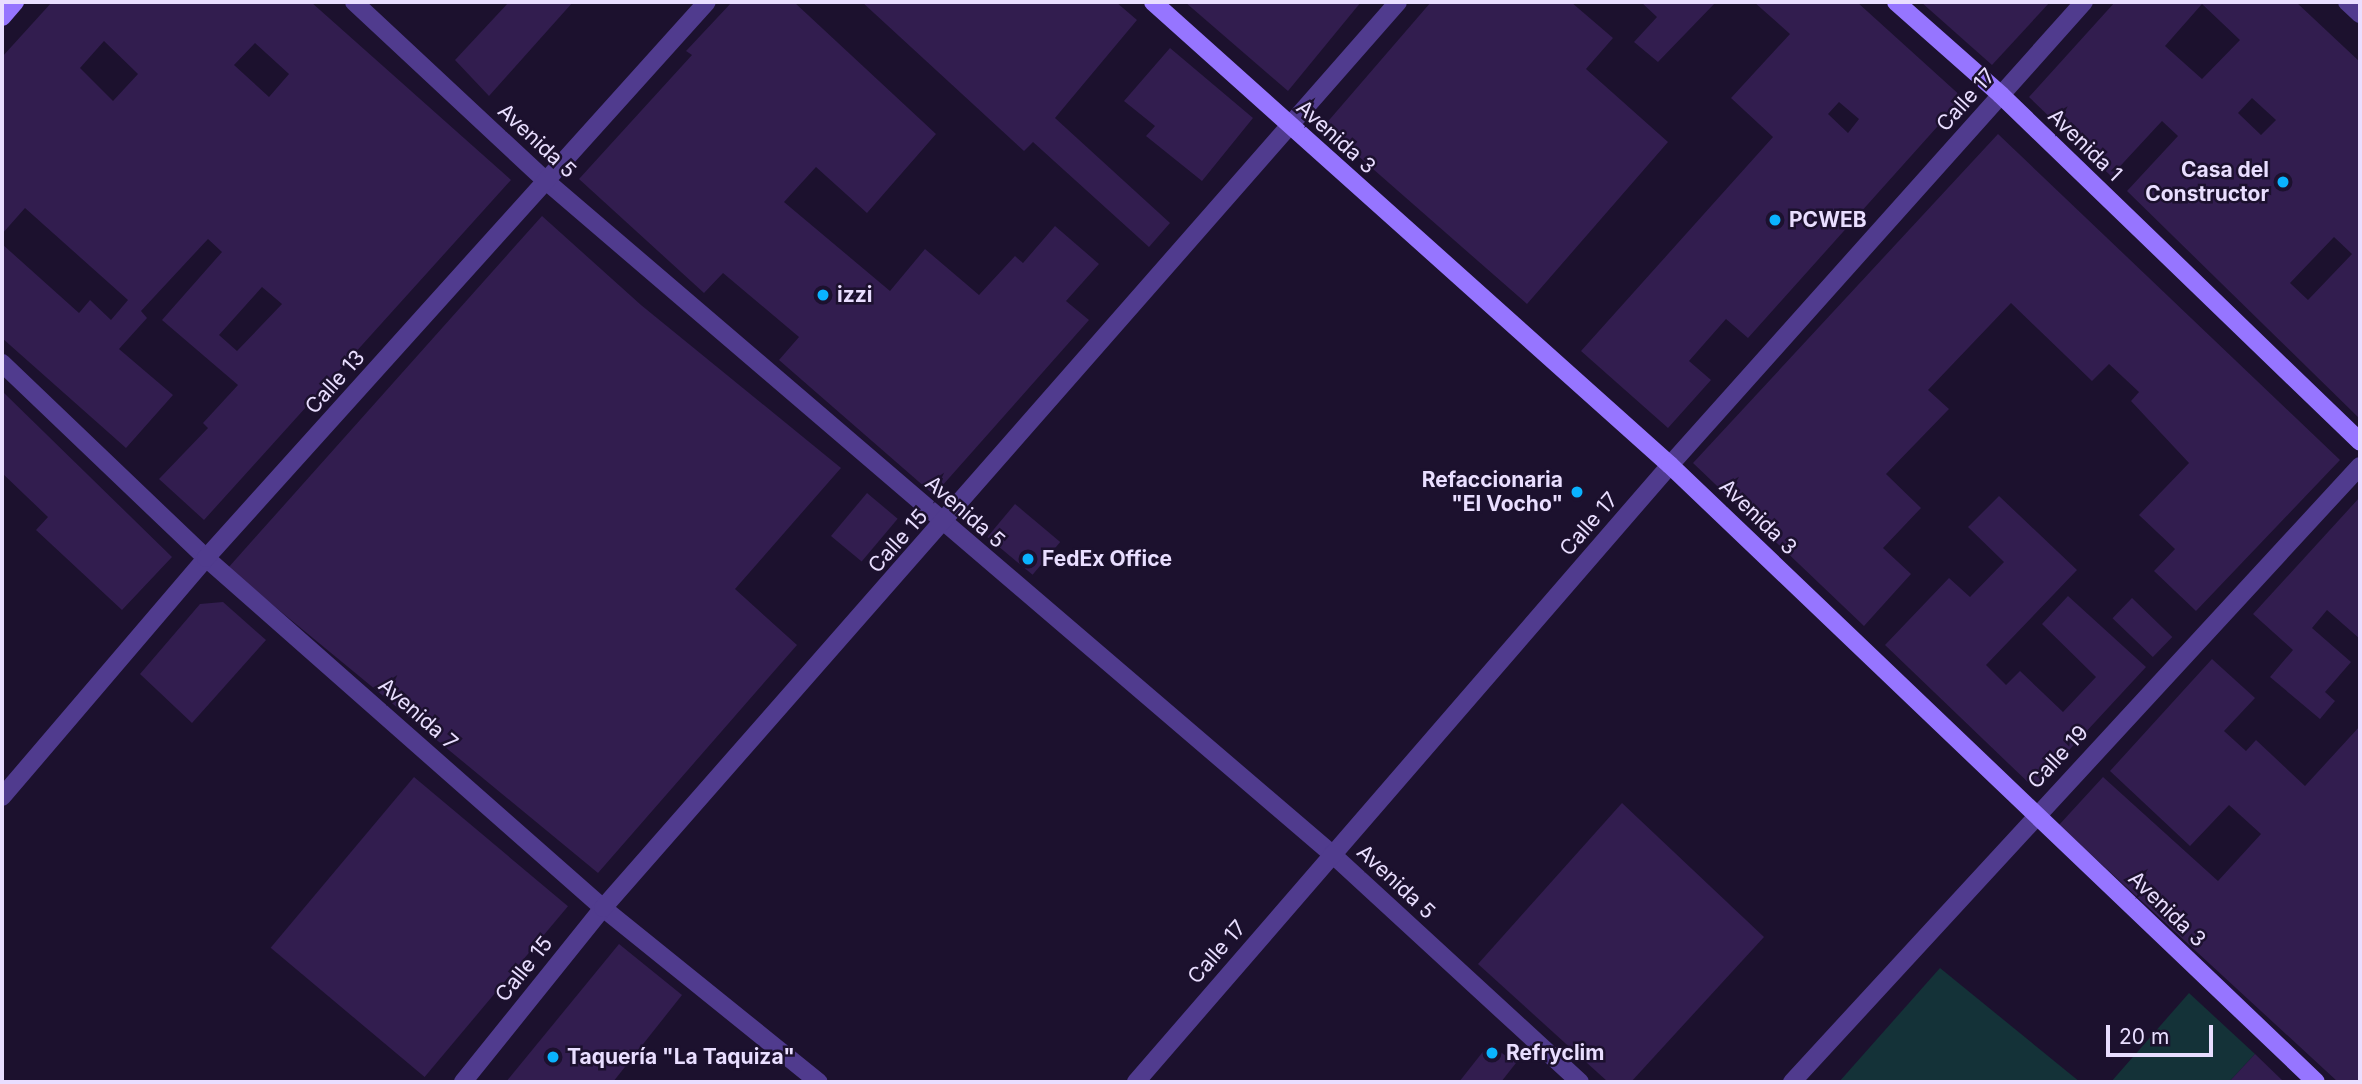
<!DOCTYPE html>
<meta charset="utf-8">
<style>
body{margin:0}
#map{position:relative;width:2362px;height:1084px;overflow:hidden;background:#1c112e;font-family:Inter,sans-serif}
div>[style]{position:absolute}
.green>*{inset:0;background:#143238}
.building>*{inset:0;background:#321d4f;transform-origin:0 0}
.minor>*{height:18px;margin:-9px;padding:0 9px;transform-origin:9px;border-radius:9px;background:#503b8e}
.secondary>*{height:18px;margin:-9px;padding:0 9px;transform-origin:9px;border-radius:9px;background:#9675ff}
.dots>*{width:19px;height:19px;translate:-50% -50%;box-sizing:border-box;border:4px solid #1c112e;border-radius:50%}
span{translate:-50% -50%;white-space:nowrap;text-align:center;line-height:1.15;-webkit-text-stroke:5px #1c112e;paint-order:stroke}
.street-label{font-size:21px;color:#e9deff}
.poi-label{font-size:21px;color:#e9deff;font-weight:700}
.right{translate:-100% -50%;text-align:right}
.left{translate:0 -50%;text-align:left}
.frame{position:absolute;inset:0;border:4px solid #e9deff;pointer-events:none}
.scale{position:absolute;left:2106px;top:1025px;width:107px;height:32px;box-sizing:border-box;border:4px solid #e9deff;border-top:0;padding-left:9px;font-size:21px;line-height:24px;white-space:nowrap;color:#e9deff;-webkit-text-stroke:5px #1c112e;paint-order:stroke}
</style>
<div id="map">
<div class="green">
<div style="clip-path:polygon(1940px 968px,2080px 1082px,1839px 1082px)"></div>
<div style="clip-path:polygon(2189px 993px,2255px 1054px,2229px 1082px,2111px 1082px)"></div>
</div>
<div class="building">
<div style="clip-path:polygon(evenodd,52px 2px,311px 2px,511px 180px,204px 520px,159px 479px,208px 428px,203px 423px,238px 385px,162px 320px,222px 252px,208px 239px,141px 311px,147px 318px,119px 349px,173px 395px,126px 448px,2px 338px,2px 244px,79px 313px,90px 300px,111px 320px,128px 300px,25px 208px,2px 234px,2px 57px,52px 2px,104px 41px,138px 74px,113px 101px,80px 68px,104px 41px,52px 2px,255px 43px,289px 74px,269px 97px,234px 65px,255px 43px,52px 2px,262px 287px,282px 304px,237px 351px,219px 335px,262px 287px)"></div>
<div style="clip-path:polygon(509px 2px,573px 2px,489px 96px,455px 60px)"></div>
<div style="clip-path:polygon(732px 2px,794px 2px,936px 134px,867px 213px,816px 167px,784px 202px,890px 291px,925px 249px,979px 295px,1015px 256px,1023px 263px,1055px 226px,1099px 264px,1066px 301px,1089px 320px,934px 495px,779px 360px,799px 337px,723px 273px,704px 293px,579px 179px,692px 55px,686px 51px)"></div>
<div style="clip-path:polygon(862px 2px,1116px 2px,1137px 20px,1055px 118px,1170px 223px,1149px 247px,1033px 142px,1024px 151px)"></div>
<div style="clip-path:polygon(1185px 2px,1361px 2px,1288px 91px)"></div>
<div style="clip-path:polygon(1431px 2px,1571px 2px,1613px 38px,1586px 69px,1668px 142px,1527px 304px,1324px 126px)"></div>
<div style="clip-path:polygon(1641px 2px,1716px 2px,1658px 62px,1634px 42px,1657px 17px)"></div>
<div style="clip-path:polygon(evenodd,1754px 2px,1857px 2px,1963px 98px,1748px 338px,1726px 319px,1689px 361px,1711px 380px,1668px 428px,1581px 351px,1773px 137px,1731px 98px,1790px 34px,1754px 2px,1839px 102px,1859px 119px,1848px 133px,1828px 114px,1839px 102px)"></div>
<div style="clip-path:polygon(1921px 2px,2050px 2px,1992px 65px)"></div>
<div style="clip-path:polygon(evenodd,2115px 2px,2296px 2px,2360px 62px,2360px 419px,2127px 191px,2178px 136px,2162px 121px,2111px 176px,2029px 97px,2115px 2px,2202px 4px,2240px 40px,2202px 79px,2165px 46px,2202px 4px,2115px 2px,2252px 98px,2276px 120px,2261px 135px,2238px 113px,2252px 98px,2115px 2px,2334px 237px,2352px 254px,2308px 300px,2290px 283px,2334px 237px)"></div>
<div style="clip-path:polygon(1170px 48px,1253px 118px,1202px 181px,1146px 136px,1155px 126px,1124px 101px)"></div>
<div style="clip-path:polygon(1998px 134px,2340px 460px,2196px 611px,2154px 571px,2175px 549px,2139px 515px,2189px 463px,2131px 401px,2139px 392px,2109px 364px,2092px 381px,2011px 303px,1928px 390px,1949px 409px,1886px 474px,1921px 508px,1883px 548px,1911px 574px,1864px 626px,1693px 463px)"></div>
<div style="clip-path:polygon(542px 216px,641px 305px,841px 468px,735px 589px,797px 645px,598px 873px,228px 568px)"></div>
<div style="clip-path:polygon(2px 391px,172px 557px,122px 610px,36px 530px,48px 517px,2px 473px)"></div>
<div style="left:867px;top:493px;width:40px;height:56px;rotate:40deg"></div>
<div style="clip-path:polygon(1999px 496px,2077px 570px,1986px 665px,2006px 685px,2020px 671px,2063px 712px,2096px 677px,2042px 624px,2068px 596px,2146px 667px,2034px 788px,1885px 645px,1949px 578px,1970px 597px,2004px 562px,1968px 527px)"></div>
<div style="clip-path:polygon(2360px 497px,2360px 639px,2327px 610px,2312px 628px,2351px 662px,2325px 692px,2335px 701px,2320px 719px,2270px 677px,2293px 650px,2253px 614px)"></div>
<div style="left:1015px;top:504px;width:59px;height:43px;rotate:40deg"></div>
<div style="left:2132px;top:598px;width:56px;height:28px;rotate:44deg"></div>
<div style="clip-path:polygon(223px 602px,266px 640px,192px 723px,140px 674px,200px 604px)"></div>
<div style="clip-path:polygon(2212px 659px,2255px 698px,2224px 731px,2246px 751px,2256px 740px,2305px 786px,2360px 726px,2360px 1082px,2338px 1082px,2059px 825px,2103px 777px,2218px 881px,2261px 834px,2229px 805px,2190px 846px,2110px 771px)"></div>
<div style="left:414px;top:777px;width:201px;height:223px;rotate:40deg"></div>
<div style="clip-path:polygon(1622px 803px,1764px 937px,1631px 1082px,1608px 1082px,1478px 964px)"></div>
<div style="clip-path:polygon(619px 944px,682px 995px,613px 1082px,506px 1082px)"></div>
<div style="clip-path:polygon(1489px 1044px,1516px 1063px,1501px 1082px,1459px 1082px)"></div>
<div style="clip-path:polygon(2255px 1054px,2284px 1082px,2229px 1082px)"></div>
</div>
<div class="minor">
<div style="left:354px;top:2px;width:262px;rotate:43deg"></div>
<div style="left:546px;top:181px;width:1035px;rotate:40.57deg"></div>
<div style="left:1332px;top:854px;width:337px;rotate:42.6deg"></div>
<div style="left:2347px;top:2px;width:18px;rotate:43deg"></div>
<div style="left:2px;top:363px;width:282px;rotate:43.7deg"></div>
<div style="left:206px;top:558px;width:529px;rotate:41.4deg"></div>
<div style="left:603px;top:908px;width:277px;rotate:38.9deg"></div>
<div style="left:2px;top:797px;width:314px;rotate:-49.5deg"></div>
<div style="left:206px;top:558px;width:748px;rotate:-47.98deg"></div>
<div style="left:463px;top:1082px;width:223px;rotate:-51.2deg"></div>
<div style="left:603px;top:908px;width:1205px;rotate:-48.73deg"></div>
<div style="left:1136px;top:1082px;width:816px;rotate:-49.12deg"></div>
<div style="left:1670px;top:465px;width:621px;rotate:-48.2deg"></div>
<div style="left:1792px;top:1082px;width:838px;rotate:-47.32deg"></div>
</div>
<div class="secondary">
<div style="left:1153px;top:2px;width:694px;rotate:41.85deg"></div>
<div style="left:1670px;top:465px;width:893px;rotate:43.68deg"></div>
<div style="left:1896px;top:2px;width:140px;rotate:41.5deg"></div>
<div style="left:2001px;top:95px;width:499px;rotate:44deg"></div>
<div style="left:2px;top:17px;width:20px;rotate:-49deg"></div>
</div>
<div class="dots">
<div style="left:2283px;top:182px;background:#0ab3ff"></div>
<div style="left:1775px;top:220px;background:#0ab3ff"></div>
<div style="left:823px;top:295px;background:#0ab3ff"></div>
<div style="left:1577px;top:492px;background:#0ab3ff"></div>
<div style="left:1028px;top:559px;background:#0ab3ff"></div>
<div style="left:1492px;top:1053px;background:#0ab3ff"></div>
<div style="left:553px;top:1057px;background:#0ab3ff"></div>
</div>
<div class="street-label">
<span style="left:1966px;top:100px;rotate:-48deg">Calle 17</span>
<span style="left:1336px;top:137px;rotate:42deg">Avenida 3</span>
<span style="left:537px;top:141px;rotate:43deg">Avenida 5</span>
<span style="left:2085px;top:145px;rotate:44deg">Avenida 1</span>
<span style="left:335px;top:382px;rotate:-48deg">Calle 13</span>
<span style="left:965px;top:512px;rotate:41deg">Avenida 5</span>
<span style="left:1758px;top:517px;rotate:44deg">Avenida 3</span>
<span style="left:1589px;top:524px;rotate:-49deg">Calle 17</span>
<span style="left:898px;top:541px;rotate:-48deg">Calle 15</span>
<span style="left:418px;top:714px;rotate:41deg">Avenida 7</span>
<span style="left:2058px;top:757px;rotate:-47deg">Calle 19</span>
<span style="left:1396px;top:882px;rotate:43deg">Avenida 5</span>
<span style="left:2167px;top:909px;rotate:44deg">Avenida 3</span>
<span style="left:1217px;top:952px;rotate:-49deg">Calle 17</span>
<span style="left:524px;top:969px;rotate:-51deg">Calle 15</span>
</div>
<div class="poi-label">
<span class="right" style="left:2269px;top:182px">Casa del<br>Constructor</span>
<span class="left" style="left:1789px;top:220px">PCWEB</span>
<span class="left" style="left:837px;top:295px">izzi</span>
<span class="right" style="left:1563px;top:492px">Refaccionaria<br>"El Vocho"</span>
<span class="left" style="left:1042px;top:559px">FedEx Office</span>
<span class="left" style="left:1506px;top:1053px">Refryclim</span>
<span class="left" style="left:567px;top:1057px">Taquería "La Taquiza"</span>
</div>
<div class="frame"></div>
<div class="scale">20 m</div>
</div>
